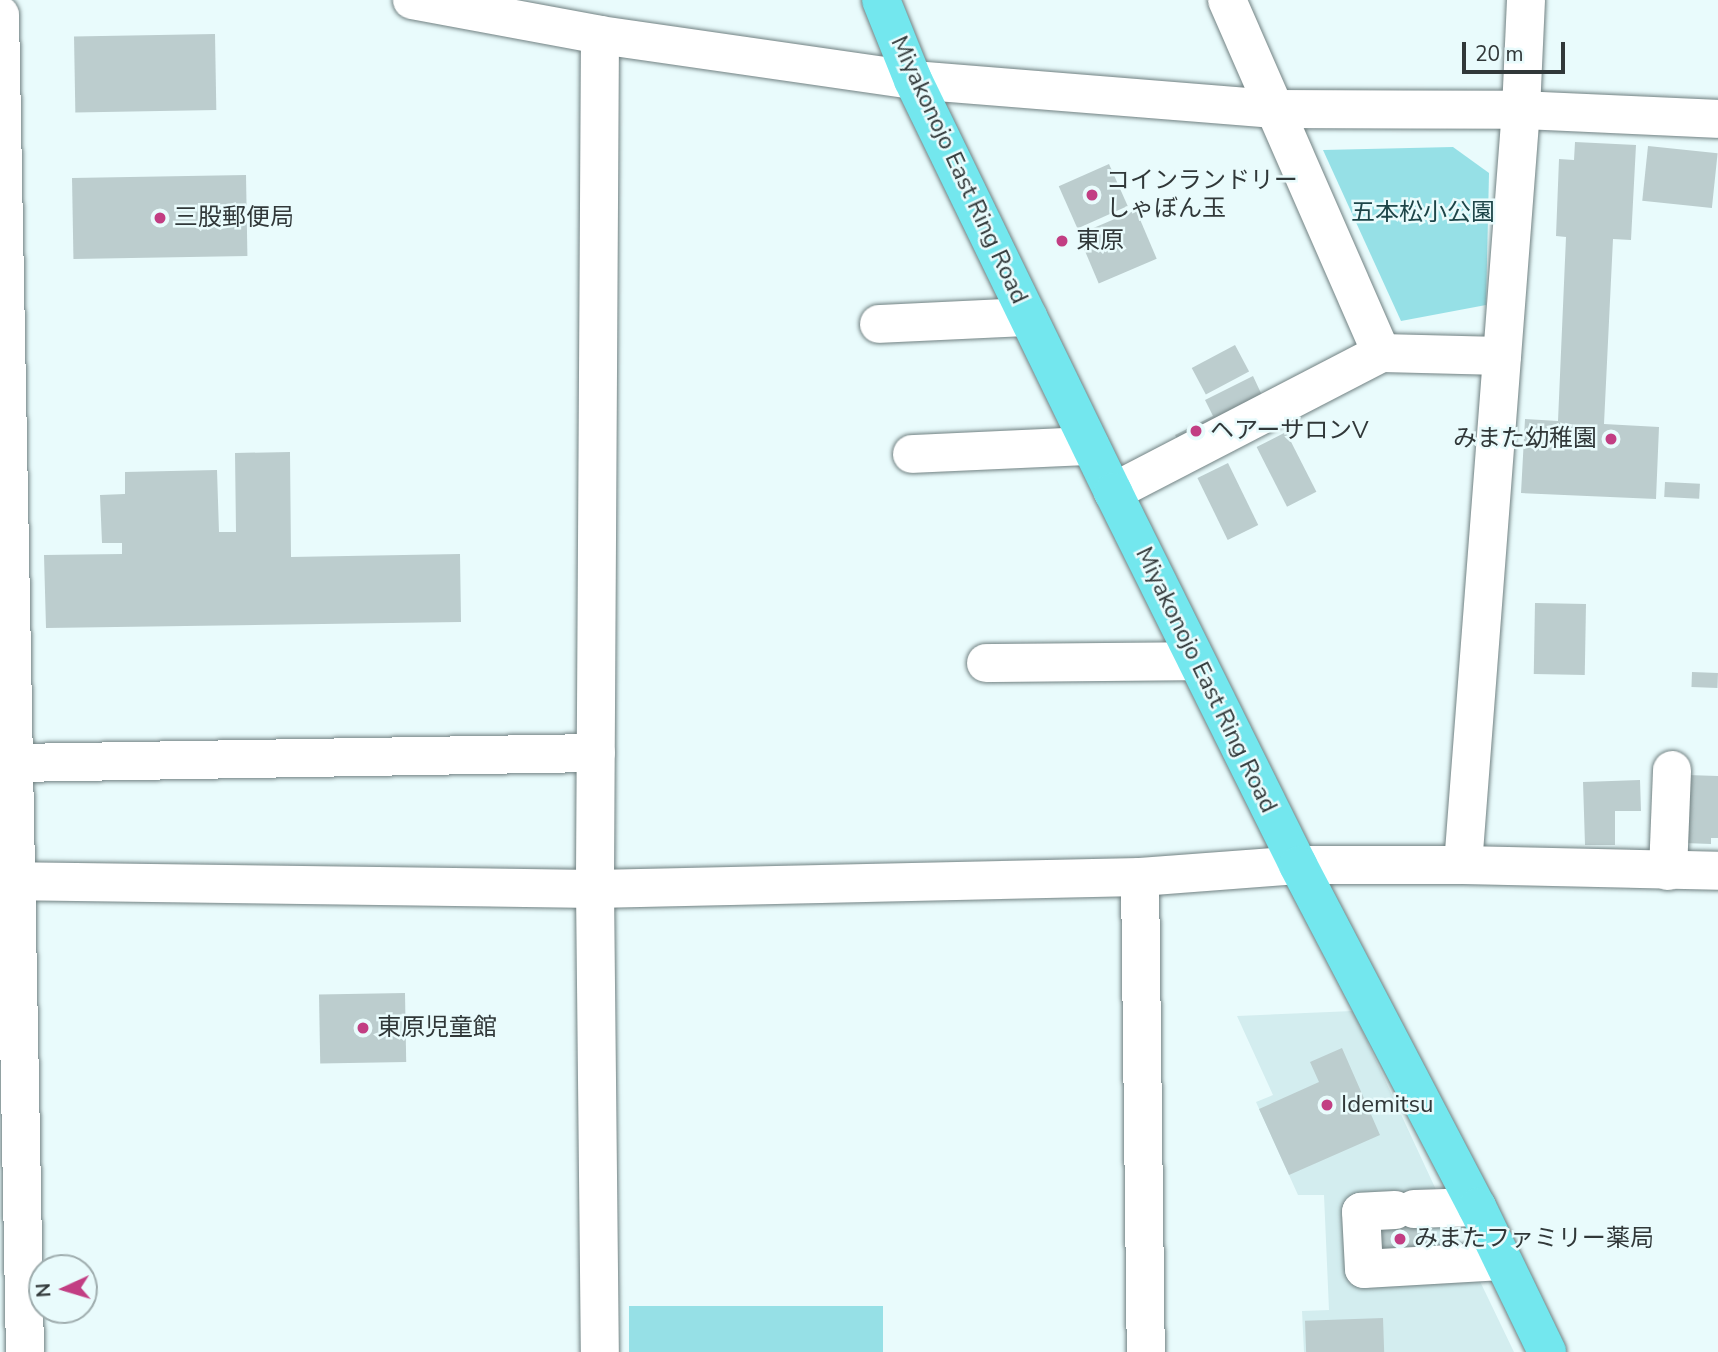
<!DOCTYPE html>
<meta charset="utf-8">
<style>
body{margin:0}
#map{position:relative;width:1718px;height:1352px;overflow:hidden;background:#e9fbfc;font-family:"Nunito Sans","Noto Sans JP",sans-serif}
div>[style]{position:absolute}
.built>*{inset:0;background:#d3edef}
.green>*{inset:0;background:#96e0e6;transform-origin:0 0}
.building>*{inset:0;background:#bccdce;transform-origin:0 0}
.roads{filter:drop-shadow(0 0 2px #718182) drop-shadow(0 0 2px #718182)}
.minor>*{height:38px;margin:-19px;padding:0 19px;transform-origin:19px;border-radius:19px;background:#fff}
.major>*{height:38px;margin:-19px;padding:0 19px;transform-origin:19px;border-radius:19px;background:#73e7ee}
.dots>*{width:19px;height:19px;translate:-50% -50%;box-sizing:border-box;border:4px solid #e9fbfc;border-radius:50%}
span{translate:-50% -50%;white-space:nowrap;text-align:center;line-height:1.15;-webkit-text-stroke:5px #e9fbfc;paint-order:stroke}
.street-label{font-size:24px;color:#313839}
.poi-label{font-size:24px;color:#313839}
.left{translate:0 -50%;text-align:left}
.right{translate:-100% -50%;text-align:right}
.park-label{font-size:24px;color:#1d4548}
.north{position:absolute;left:28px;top:1254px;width:70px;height:70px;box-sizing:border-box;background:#e9fbfc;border:2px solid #9fadae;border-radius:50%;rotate:266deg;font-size:19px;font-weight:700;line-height:28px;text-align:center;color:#313839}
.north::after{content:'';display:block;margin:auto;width:24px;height:32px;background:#c23e83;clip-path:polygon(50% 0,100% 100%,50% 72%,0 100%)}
.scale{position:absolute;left:1462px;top:42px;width:103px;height:32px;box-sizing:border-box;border:4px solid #313839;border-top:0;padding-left:9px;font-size:21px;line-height:24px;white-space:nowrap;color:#313839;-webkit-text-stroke:5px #e9fbfc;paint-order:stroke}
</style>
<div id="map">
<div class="built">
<div style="clip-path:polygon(1353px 1011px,1438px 1194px,1514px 1352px,1304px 1352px,1302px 1311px,1329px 1310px,1324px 1195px,1298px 1195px,1256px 1102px,1273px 1095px,1237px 1016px)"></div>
</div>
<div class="green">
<div style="clip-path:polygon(1453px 147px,1489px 173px,1486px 305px,1401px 321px,1323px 150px)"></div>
<div style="left:883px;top:1306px;width:46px;height:254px;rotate:90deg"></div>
</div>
<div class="building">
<div style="left:215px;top:34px;width:76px;height:141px;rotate:89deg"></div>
<div style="clip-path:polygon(1575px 142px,1636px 145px,1631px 240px,1613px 239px,1604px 424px,1659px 427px,1656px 499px,1521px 493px,1525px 419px,1558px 421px,1566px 237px,1556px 236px,1559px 159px,1574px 160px)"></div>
<div style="left:1648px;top:146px;width:70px;height:55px;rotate:6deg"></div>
<div style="left:1109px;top:164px;width:46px;height:55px;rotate:66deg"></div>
<div style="left:246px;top:175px;width:81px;height:174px;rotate:89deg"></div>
<div style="left:1136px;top:210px;width:53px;height:63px;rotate:67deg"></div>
<div style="left:1235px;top:345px;width:30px;height:49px;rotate:62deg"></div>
<div style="clip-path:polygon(1253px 376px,1267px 406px,1182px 448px,1175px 435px,1213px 416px,1205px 400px)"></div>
<div style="left:1286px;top:432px;width:67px;height:33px;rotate:63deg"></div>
<div style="clip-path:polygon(290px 452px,291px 557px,460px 554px,461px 622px,46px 628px,44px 555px,122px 554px,122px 543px,102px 543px,100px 495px,125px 494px,125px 472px,217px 470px,219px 532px,236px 532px,235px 453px)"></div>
<div style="left:1228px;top:463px;width:69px;height:34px;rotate:64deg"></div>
<div style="left:1665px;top:482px;width:35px;height:15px;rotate:3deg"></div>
<div style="left:1535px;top:603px;width:51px;height:71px;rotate:1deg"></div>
<div style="left:1692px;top:672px;width:26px;height:15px;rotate:2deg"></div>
<div style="clip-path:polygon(1687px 775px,1718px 776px,1718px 838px,1711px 838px,1711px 844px,1684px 843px)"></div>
<div style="clip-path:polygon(1640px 780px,1641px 811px,1615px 811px,1615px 845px,1585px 845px,1583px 782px)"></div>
<div style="left:405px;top:993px;width:69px;height:86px;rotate:89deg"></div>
<div style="clip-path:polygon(1342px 1048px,1380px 1135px,1289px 1175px,1259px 1109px,1319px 1082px,1310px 1062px)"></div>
<div style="left:1426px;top:1218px;width:39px;height:53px;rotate:87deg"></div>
<div style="left:1383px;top:1318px;width:34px;height:78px;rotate:88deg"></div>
</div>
<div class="roads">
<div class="minor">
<div style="left:412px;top:0;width:191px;rotate:10.5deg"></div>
<div style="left:600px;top:35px;width:316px;rotate:8.2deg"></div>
<div style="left:913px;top:80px;width:363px;rotate:4.6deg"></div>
<div style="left:1275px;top:109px;width:246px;rotate:0.2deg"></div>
<div style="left:1521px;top:110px;width:197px;rotate:2.6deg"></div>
<div style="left:1227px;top:0;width:385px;rotate:66.4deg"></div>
<div style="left:1381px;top:353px;width:121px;rotate:1.4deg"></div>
<div style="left:0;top:15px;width:1337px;rotate:88.93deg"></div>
<div style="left:600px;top:35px;width:854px;rotate:90.34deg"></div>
<div style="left:595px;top:889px;width:463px;rotate:89.4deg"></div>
<div style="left:879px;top:324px;width:149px;rotate:-2.7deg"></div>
<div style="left:912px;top:454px;width:178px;rotate:-2.6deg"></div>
<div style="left:1113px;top:492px;width:302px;rotate:-27.4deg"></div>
<div style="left:986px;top:663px;width:210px;rotate:-0.5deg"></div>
<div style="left:16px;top:763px;width:580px;rotate:-0.99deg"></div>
<div style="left:1463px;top:865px;width:757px;rotate:-85.61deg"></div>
<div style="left:1521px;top:110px;width:110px;rotate:-87.4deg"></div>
<div style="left:1668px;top:871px;width:101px;rotate:-87.7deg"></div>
<div style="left:1140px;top:877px;width:475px;rotate:89.3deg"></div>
<div style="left:0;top:881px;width:595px;rotate:0.77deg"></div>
<div style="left:595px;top:889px;width:545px;rotate:-1.26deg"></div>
<div style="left:1140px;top:877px;width:158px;rotate:-4.3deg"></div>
<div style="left:1298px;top:865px;width:165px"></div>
<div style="left:1463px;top:865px;width:255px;rotate:1.3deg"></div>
<div style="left:1414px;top:1209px;width:63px;rotate:-1.8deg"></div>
<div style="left:1395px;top:1210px;width:34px;rotate:177deg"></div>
<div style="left:1361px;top:1212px;width:57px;rotate:87deg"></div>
<div style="left:1364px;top:1269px;width:138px;rotate:-3.3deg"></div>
</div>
<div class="major">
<div style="left:881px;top:0;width:86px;rotate:68.2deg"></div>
<div style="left:913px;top:80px;width:458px;rotate:64.1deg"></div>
<div style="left:1113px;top:492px;width:416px;rotate:63.6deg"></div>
<div style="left:1298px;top:865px;width:386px;rotate:62.4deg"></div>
<div style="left:1477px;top:1207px;width:161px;rotate:64.2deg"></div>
</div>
</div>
<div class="dots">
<div style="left:1092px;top:195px;background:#c23e83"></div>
<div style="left:160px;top:218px;background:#c23e83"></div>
<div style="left:1062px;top:241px;background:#c23e83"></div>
<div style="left:1196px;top:431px;background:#c23e83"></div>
<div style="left:1611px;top:439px;background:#c23e83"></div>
<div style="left:363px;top:1028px;background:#c23e83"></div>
<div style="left:1327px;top:1105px;background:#c23e83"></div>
<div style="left:1400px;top:1239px;background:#c23e83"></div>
</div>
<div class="street-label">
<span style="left:959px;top:170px;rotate:65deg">Miyakonojo East Ring Road</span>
<span style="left:1206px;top:680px;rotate:64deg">Miyakonojo East Ring Road</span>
</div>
<div class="poi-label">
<span class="left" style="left:1106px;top:195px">コインランドリー<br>しゃぼん玉</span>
<span class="left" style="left:174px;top:218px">三股郵便局</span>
<span class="left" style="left:1076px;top:241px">東原</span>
<span class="left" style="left:1210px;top:431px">ヘアーサロンV</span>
<span class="right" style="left:1597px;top:439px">みまた幼稚園</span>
<span class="left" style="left:377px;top:1028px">東原児童館</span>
<span class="left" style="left:1341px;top:1105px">Idemitsu</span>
<span class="left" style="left:1414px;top:1239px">みまたファミリー薬局</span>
</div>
<div class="park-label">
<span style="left:1423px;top:213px">五本松小公園</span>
</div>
<div class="north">N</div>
<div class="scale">20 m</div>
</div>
